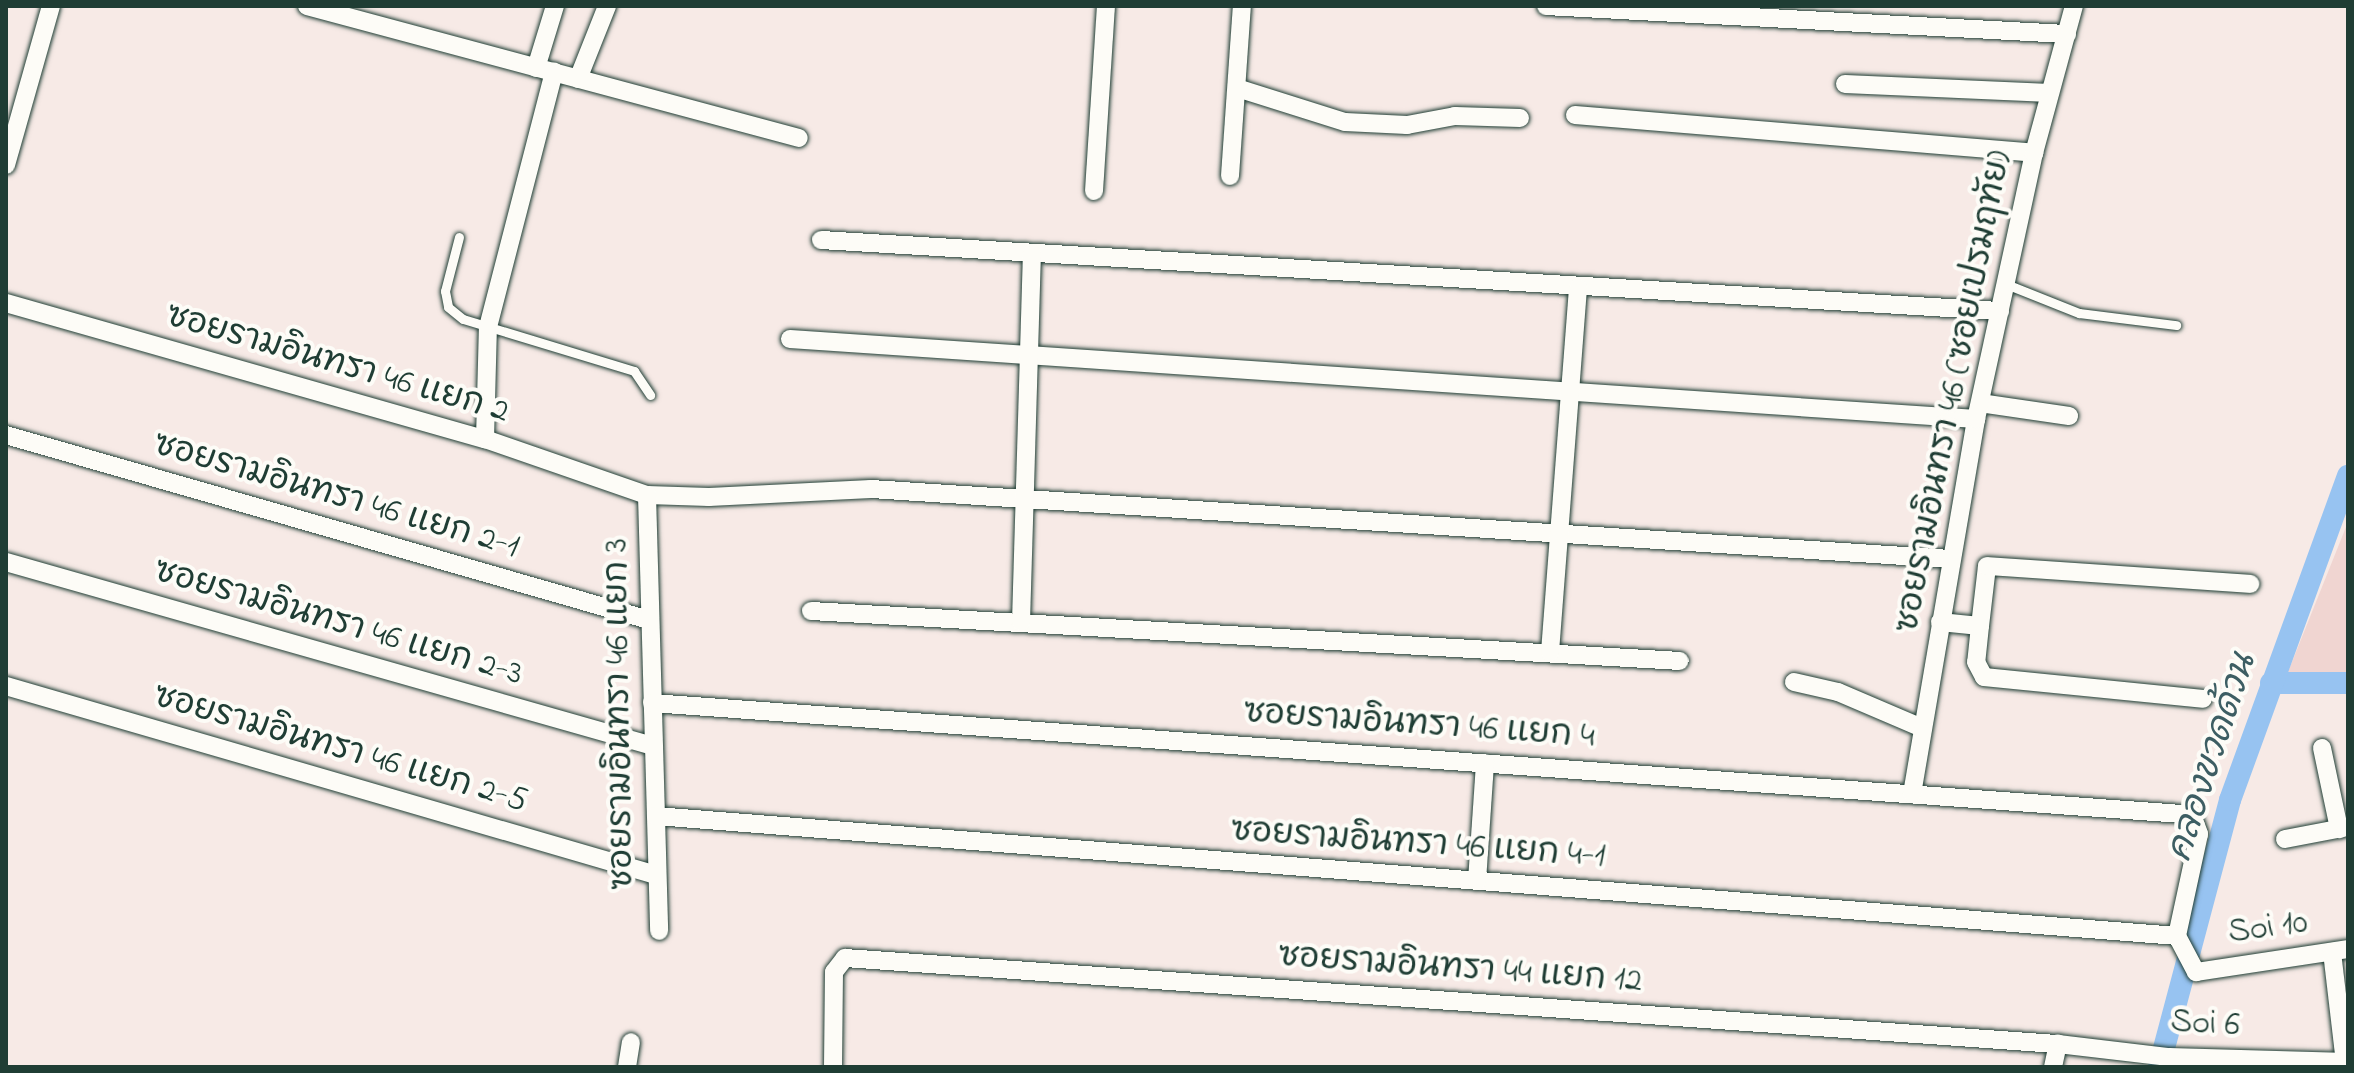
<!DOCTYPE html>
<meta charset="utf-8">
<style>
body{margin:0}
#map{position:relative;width:2354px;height:1073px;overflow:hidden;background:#f7eae6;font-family:"Indie Flower","Playpen Sans Thai",sans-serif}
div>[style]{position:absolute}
.built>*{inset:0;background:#f0d5d1}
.canal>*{height:22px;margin:-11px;padding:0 11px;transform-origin:11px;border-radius:11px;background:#97c3f1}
.roads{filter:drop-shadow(0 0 2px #1f3d34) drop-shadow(0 0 2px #1f3d34)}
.service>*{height:9px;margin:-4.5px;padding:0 4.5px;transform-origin:4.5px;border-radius:4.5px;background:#fdfcf7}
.minor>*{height:18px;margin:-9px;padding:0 9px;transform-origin:9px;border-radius:9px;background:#fdfcf7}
span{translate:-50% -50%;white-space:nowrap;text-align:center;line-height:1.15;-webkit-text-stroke:8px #fdfcf7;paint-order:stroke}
.street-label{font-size:34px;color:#1f3d34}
.water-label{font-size:36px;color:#3d5e63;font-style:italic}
.frame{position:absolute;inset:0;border:8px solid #1f3d34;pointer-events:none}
</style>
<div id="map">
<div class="built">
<div style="clip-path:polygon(2348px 522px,2348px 676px,2286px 677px)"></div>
</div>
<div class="canal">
<div style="left:2271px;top:683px;width:77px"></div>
<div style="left:2159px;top:1067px;width:276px;rotate:-75.1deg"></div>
<div style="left:2230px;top:800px;width:345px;rotate:-70deg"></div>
</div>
<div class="roads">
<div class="service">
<div style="left:459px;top:237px;width:56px;rotate:104.5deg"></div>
<div style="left:445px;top:291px;width:16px;rotate:79deg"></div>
<div style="left:448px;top:307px;width:19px;rotate:39deg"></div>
<div style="left:463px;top:319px;width:179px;rotate:16.9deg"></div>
<div style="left:634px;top:371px;width:29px;rotate:56deg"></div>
<div style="left:2006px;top:284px;width:79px;rotate:21.7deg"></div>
<div style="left:2079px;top:313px;width:98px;rotate:7.1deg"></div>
</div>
<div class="minor">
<div style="left:307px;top:6px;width:509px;rotate:15.02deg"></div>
<div style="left:1546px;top:6px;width:522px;rotate:3.08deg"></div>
<div style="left:536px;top:68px;width:65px;rotate:-73deg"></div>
<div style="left:578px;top:79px;width:79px;rotate:-68.3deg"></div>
<div style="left:1845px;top:84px;width:205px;rotate:2.5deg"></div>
<div style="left:1237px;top:88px;width:113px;rotate:17.5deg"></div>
<div style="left:1345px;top:122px;width:62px;rotate:2.8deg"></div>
<div style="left:1407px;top:125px;width:49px;rotate:-10.6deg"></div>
<div style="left:1455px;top:116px;width:65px;rotate:1.8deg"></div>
<div style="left:1575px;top:115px;width:461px;rotate:4.7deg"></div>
<div style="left:6px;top:165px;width:165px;rotate:-74.2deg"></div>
<div style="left:1230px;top:176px;width:170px;rotate:-86deg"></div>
<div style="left:1094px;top:191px;width:185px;rotate:-86.3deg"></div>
<div style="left:821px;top:240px;width:1181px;rotate:3.45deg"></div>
<div style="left:6px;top:303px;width:498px;rotate:15.9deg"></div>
<div style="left:485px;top:439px;width:171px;rotate:19.1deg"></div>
<div style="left:647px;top:495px;width:62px;rotate:1.8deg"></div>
<div style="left:709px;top:497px;width:162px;rotate:-2.8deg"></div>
<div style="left:871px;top:489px;width:1081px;rotate:3.71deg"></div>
<div style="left:790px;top:339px;width:1189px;rotate:3.86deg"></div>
<div style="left:1980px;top:403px;width:90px;rotate:8.3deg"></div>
<div style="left:6px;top:435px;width:669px;rotate:16.05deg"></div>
<div style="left:485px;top:439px;width:112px;rotate:-88.5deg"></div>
<div style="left:488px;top:327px;width:264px;rotate:-75.5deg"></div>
<div style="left:647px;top:495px;width:436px;rotate:88.4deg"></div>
<div style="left:6px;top:562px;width:673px;rotate:15.88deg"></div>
<div style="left:811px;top:611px;width:870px;rotate:3.29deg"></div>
<div style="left:1021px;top:622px;width:369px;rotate:-88.3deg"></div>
<div style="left:1940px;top:622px;width:40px;rotate:5.7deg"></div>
<div style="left:1980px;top:626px;width:36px;rotate:96deg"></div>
<div style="left:1976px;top:662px;width:17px;rotate:62deg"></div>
<div style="left:1984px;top:677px;width:220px;rotate:5.7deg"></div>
<div style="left:1980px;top:626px;width:60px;rotate:-83.3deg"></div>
<div style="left:1987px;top:566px;width:264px;rotate:3.9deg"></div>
<div style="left:1550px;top:652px;width:365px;rotate:-85.6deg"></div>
<div style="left:1794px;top:682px;width:45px;rotate:12.8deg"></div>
<div style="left:1838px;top:692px;width:91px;rotate:23.2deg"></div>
<div style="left:6px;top:686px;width:677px;rotate:16.21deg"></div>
<div style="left:652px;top:703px;width:1534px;rotate:4.15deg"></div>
<div style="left:2182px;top:814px;width:13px;rotate:27deg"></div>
<div style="left:2194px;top:820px;width:15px;rotate:70deg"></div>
<div style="left:2199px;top:834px;width:104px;rotate:102.2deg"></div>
<div style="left:2177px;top:936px;width:41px;rotate:62.2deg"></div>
<div style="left:2196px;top:972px;width:154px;rotate:-8.6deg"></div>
<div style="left:2322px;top:748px;width:83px;rotate:78.1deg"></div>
<div style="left:1912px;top:794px;width:380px;rotate:-80.3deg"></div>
<div style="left:1976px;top:419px;width:272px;rotate:-77.7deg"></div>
<div style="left:2034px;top:153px;width:152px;rotate:-74.8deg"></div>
<div style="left:656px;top:816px;width:1526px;rotate:4.51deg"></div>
<div style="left:2285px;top:839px;width:64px;rotate:-10.8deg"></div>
<div style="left:1477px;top:881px;width:118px;rotate:-86.1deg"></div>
<div style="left:2332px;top:952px;width:111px;rotate:83.3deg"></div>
<div style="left:627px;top:1067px;width:25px;rotate:-81deg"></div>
<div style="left:833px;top:1067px;width:95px;rotate:-89.4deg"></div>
<div style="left:834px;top:972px;width:18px;rotate:-52deg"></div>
<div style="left:845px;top:958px;width:1216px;rotate:4.06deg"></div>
<div style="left:2058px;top:1044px;width:112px;rotate:6.7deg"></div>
<div style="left:2169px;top:1057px;width:179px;rotate:1.6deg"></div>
<div style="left:2053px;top:1067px;width:24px;rotate:-78deg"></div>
</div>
</div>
<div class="street-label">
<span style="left:337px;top:365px;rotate:16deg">ซอยรามอินทรา 46 แยก 2</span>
<span style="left:1955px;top:392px;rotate:-79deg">ซอยรามอินทรา 46 (ซอยเปรมฤทัย)</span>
<span style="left:336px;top:497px;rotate:16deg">ซอยรามอินทรา 46 แยก 2-1</span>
<span style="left:338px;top:624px;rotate:16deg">ซอยรามอินทรา 46 แยก 2-3</span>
<span style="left:621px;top:714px;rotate:-91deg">ซอยรามอินทรา 46 แยก 3</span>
<span style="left:1419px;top:726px;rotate:4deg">ซอยรามอินทรา 46 แยก 4</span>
<span style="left:340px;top:750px;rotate:16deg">ซอยรามอินทรา 46 แยก 2-5</span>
<span style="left:1418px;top:845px;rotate:4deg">ซอยรามอินทรา 46 แยก 4-1</span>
<span style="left:2268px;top:929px;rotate:-8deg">Soi 10</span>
<span style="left:1460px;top:970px;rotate:4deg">ซอยรามอินทรา 44 แยก 12</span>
<span style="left:2205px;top:1025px;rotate:3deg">Soi 6</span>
</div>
<div class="water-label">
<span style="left:2213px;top:758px;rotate:-72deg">คลองขวดด้วน</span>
</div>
<div class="frame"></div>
</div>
